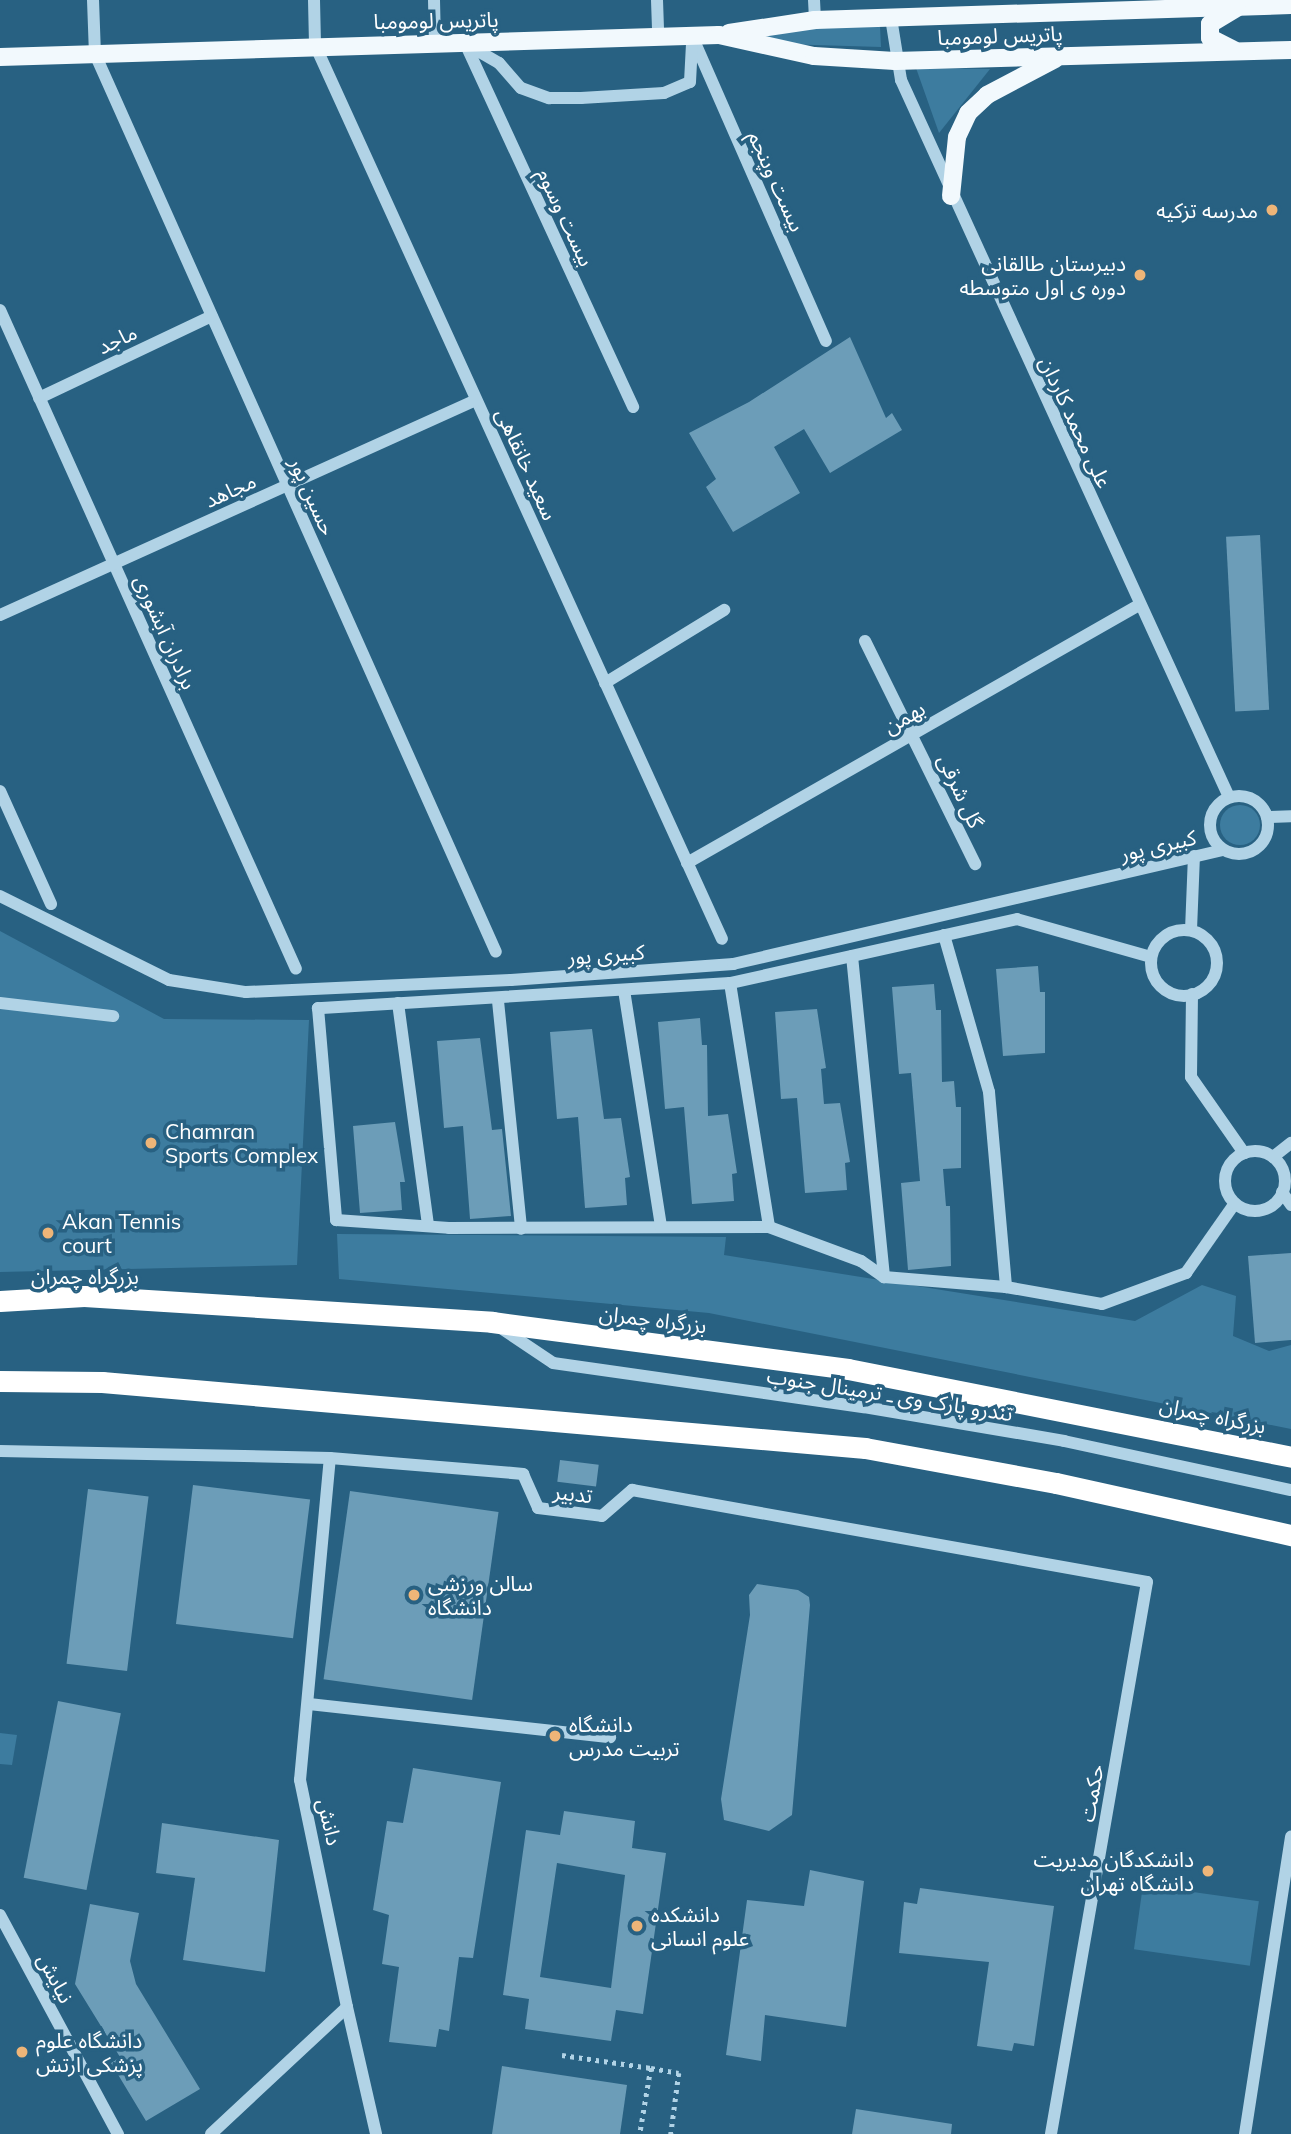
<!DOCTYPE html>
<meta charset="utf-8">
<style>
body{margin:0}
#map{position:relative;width:1291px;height:2134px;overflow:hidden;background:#286182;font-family:Mulish,"Noto Sans Arabic",sans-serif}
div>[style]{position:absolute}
.green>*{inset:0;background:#3d7c9f;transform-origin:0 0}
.round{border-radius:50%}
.building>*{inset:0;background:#6c9db8;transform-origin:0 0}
.path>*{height:4.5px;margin-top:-2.25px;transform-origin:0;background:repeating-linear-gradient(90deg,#b1d3e6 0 3.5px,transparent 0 8.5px)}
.minor>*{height:12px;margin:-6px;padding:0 6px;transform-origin:6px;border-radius:6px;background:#b1d3e6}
.minor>.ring{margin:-6px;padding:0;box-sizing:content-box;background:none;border:12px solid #b1d3e6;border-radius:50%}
.major>*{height:18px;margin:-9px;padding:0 9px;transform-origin:9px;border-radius:9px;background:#f2f9fd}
.highway>*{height:21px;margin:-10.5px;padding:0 10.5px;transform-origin:10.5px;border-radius:10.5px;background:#fff}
.dots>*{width:19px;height:19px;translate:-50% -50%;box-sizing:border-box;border:4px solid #286182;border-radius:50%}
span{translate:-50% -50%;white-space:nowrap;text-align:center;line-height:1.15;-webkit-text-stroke:7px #286182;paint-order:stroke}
.street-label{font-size:21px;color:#fff}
.poi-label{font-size:21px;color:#fff}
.right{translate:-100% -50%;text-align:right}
.left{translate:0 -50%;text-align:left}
</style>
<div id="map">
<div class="green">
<div style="clip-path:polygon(880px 26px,881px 47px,781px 44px,747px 35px,781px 29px)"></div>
<div style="clip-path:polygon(916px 68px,990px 69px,939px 133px)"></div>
<div class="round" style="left:1220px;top:805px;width:40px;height:40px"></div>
<div style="clip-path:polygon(0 931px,164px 1019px,309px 1020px,297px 1265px,0 1272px)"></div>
<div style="clip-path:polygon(337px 1234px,726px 1237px,724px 1255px,1135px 1321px,1202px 1285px,1236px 1296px,1233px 1336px,1269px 1351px,1291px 1345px,1291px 1429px,709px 1313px,339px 1279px)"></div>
<div style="clip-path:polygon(0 1733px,17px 1735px,12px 1765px,0 1764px)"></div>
<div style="left:1143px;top:1885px;width:117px;height:65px;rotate:8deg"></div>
</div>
<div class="building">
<div style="clip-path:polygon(850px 337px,886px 418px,892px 413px,902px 430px,830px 473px,804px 429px,774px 447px,800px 493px,733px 532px,706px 487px,716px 479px,689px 433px,749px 402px)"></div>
<div style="left:1260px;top:535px;width:175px;height:34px;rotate:87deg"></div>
<div style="clip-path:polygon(1038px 966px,1040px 992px,1045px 992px,1045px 1053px,1003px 1056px,996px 969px)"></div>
<div style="clip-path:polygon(934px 984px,936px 1010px,941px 1010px,942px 1082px,954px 1081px,956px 1107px,961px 1107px,961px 1168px,943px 1169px,946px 1206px,950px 1206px,951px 1266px,908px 1270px,901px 1183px,920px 1181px,911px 1073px,899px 1074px,892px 987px)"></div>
<div style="clip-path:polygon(817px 1009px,826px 1068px,821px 1069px,824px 1104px,840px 1103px,850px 1162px,845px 1163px,847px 1190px,805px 1193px,797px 1098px,781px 1099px,775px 1012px)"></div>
<div style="clip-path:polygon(700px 1018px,702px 1045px,707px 1045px,708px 1116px,728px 1114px,737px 1173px,732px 1174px,734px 1201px,692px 1204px,684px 1107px,665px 1109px,658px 1022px)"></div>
<div style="clip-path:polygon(592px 1029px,604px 1119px,621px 1118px,630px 1177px,625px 1178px,627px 1205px,585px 1208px,578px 1117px,557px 1119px,550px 1032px)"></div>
<div style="clip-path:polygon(480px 1038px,492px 1130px,502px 1129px,511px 1216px,470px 1219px,463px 1126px,444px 1128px,437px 1041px)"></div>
<div style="clip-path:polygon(395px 1122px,405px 1182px,400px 1182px,402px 1210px,360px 1213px,353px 1126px)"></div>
<div style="clip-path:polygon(1291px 1253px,1291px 1340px,1255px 1343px,1248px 1256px)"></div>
<div style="left:560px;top:1460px;width:39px;height:22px;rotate:7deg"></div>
<div style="left:193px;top:1485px;width:118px;height:140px;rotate:7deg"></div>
<div style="left:88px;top:1489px;width:61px;height:176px;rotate:7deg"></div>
<div style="left:350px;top:1491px;width:150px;height:190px;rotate:8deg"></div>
<div style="clip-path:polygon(757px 1584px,798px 1590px,809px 1597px,810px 1605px,792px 1815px,769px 1831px,724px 1820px,721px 1799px,750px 1615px,749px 1595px)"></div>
<div style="left:58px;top:1701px;width:64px;height:180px;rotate:11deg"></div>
<div style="clip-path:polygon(413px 1768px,501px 1782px,473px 1958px,459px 1957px,449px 2031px,439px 2029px,436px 2047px,389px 2042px,399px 1967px,382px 1964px,389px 1915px,373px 1910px,387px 1821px,403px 1823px)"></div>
<div style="clip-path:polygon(evenodd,564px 1811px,635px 1821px,632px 1848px,666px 1853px,643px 2014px,616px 2010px,611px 2041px,525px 2029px,529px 1999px,503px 1995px,526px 1830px,560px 1835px,564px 1811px,557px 1863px,625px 1875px,611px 1988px,540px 1977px,557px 1863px)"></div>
<div style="clip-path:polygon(162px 1823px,279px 1840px,265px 1972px,183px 1960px,195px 1878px,156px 1873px)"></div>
<div style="clip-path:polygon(810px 1870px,864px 1881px,846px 2027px,765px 2015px,761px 2061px,726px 2055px,747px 1900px,804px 1906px)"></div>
<div style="clip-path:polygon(920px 1888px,1054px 1906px,1034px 2046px,1014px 2043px,1012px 2051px,977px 2046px,989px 1962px,899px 1953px,904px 1902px,917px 1904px)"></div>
<div style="clip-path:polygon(90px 1904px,139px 1913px,130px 1961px,136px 1984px,200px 2089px,146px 2121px,111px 2063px,120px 2057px,75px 1984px)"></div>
<div style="clip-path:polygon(502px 2066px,627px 2085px,620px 2134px,492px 2134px)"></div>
<div style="clip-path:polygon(856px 2109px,952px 2124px,951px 2134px,852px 2134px)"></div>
</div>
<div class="path">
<div style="left:562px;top:2055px;width:90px;rotate:8.3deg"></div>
<div style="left:651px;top:2068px;width:67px;rotate:99.5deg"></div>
<div style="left:651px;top:2068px;width:28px;rotate:10deg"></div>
<div style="left:679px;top:2073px;width:62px;rotate:97.5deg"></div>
</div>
<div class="minor">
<div style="left:93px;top:0;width:54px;rotate:87.9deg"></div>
<div style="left:95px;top:54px;width:983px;rotate:65.94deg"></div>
<div style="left:314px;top:0;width:45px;rotate:88.7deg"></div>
<div style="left:315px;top:45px;width:982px;rotate:65.52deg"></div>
<div style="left:434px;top:0;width:44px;rotate:88.7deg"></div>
<div style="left:657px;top:0;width:37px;rotate:88deg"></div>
<div style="left:814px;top:0;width:20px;rotate:87deg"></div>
<div style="left:891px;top:18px;width:63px;rotate:80.8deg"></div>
<div style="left:901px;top:80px;width:788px;rotate:65.42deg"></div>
<div style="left:692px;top:36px;width:333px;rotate:66.3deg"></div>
<div style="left:465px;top:43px;width:401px;rotate:65.2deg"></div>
<div style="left:466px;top:44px;width:38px;rotate:30deg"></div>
<div style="left:499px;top:63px;width:33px;rotate:49deg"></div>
<div style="left:521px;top:88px;width:30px;rotate:20deg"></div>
<div style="left:549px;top:98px;width:32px"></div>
<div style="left:581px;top:98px;width:83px;rotate:-3.4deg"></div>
<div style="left:664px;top:93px;width:28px;rotate:-23deg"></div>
<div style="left:690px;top:82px;width:39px;rotate:-87deg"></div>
<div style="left:0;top:310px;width:722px;rotate:65.81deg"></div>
<div style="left:39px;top:398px;width:191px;rotate:-25.4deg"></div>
<div style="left:0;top:615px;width:522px;rotate:-24.31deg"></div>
<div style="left:865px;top:641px;width:249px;rotate:63.7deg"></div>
<div style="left:605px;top:683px;width:140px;rotate:-31.5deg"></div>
<div style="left:0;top:791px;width:124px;rotate:65.7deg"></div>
<div class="ring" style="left:1210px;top:796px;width:46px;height:46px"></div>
<div style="left:1267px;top:817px;width:24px;rotate:-2deg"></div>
<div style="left:687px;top:863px;width:520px;rotate:-29.72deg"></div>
<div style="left:0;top:896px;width:189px;rotate:26.4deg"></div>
<div style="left:169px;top:980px;width:78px;rotate:8.9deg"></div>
<div style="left:246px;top:992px;width:265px;rotate:-2.6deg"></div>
<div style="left:511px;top:980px;width:223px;rotate:-4.1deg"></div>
<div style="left:733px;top:964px;width:503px;rotate:-13.1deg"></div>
<div style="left:1191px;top:930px;width:74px;rotate:-87.7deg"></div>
<div class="ring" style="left:1151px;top:930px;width:54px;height:54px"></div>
<div style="left:944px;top:935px;width:163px;rotate:74deg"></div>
<div style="left:989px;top:1092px;width:196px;rotate:85deg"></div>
<div style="left:852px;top:956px;width:323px;rotate:84.3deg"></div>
<div style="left:1151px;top:957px;width:139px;rotate:-164.2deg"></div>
<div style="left:1017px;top:919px;width:294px;rotate:167.4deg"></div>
<div style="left:730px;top:983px;width:413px;rotate:176.5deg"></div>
<div style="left:318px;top:1008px;width:213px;rotate:85.1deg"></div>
<div style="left:336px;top:1220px;width:113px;rotate:4deg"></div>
<div style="left:449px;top:1228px;width:320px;rotate:-0.2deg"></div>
<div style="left:769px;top:1227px;width:98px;rotate:20.3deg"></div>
<div style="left:861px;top:1261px;width:28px;rotate:35deg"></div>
<div style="left:884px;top:1277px;width:122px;rotate:4.7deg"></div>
<div style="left:1006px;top:1287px;width:97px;rotate:10deg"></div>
<div style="left:1102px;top:1304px;width:90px;rotate:-20.3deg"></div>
<div style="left:1186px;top:1273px;width:85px;rotate:-55deg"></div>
<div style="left:730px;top:983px;width:247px;rotate:80.9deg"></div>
<div style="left:624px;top:990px;width:240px;rotate:81.1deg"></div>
<div style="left:1192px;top:994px;width:83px;rotate:90.7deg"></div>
<div style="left:1191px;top:1077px;width:93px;rotate:55.1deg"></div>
<div style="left:498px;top:1001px;width:229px;rotate:84.2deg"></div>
<div style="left:0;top:1003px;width:114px;rotate:6.6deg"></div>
<div style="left:398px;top:1003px;width:225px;rotate:82.3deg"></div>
<div class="ring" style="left:1225px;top:1151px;width:48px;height:48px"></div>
<div style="left:1273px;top:1157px;width:23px;rotate:-38deg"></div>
<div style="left:1282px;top:1192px;width:16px;rotate:55deg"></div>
<div style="left:498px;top:1326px;width:66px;rotate:33.9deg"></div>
<div style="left:553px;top:1363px;width:314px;rotate:8.1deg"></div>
<div style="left:864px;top:1407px;width:203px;rotate:9.6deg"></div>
<div style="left:1064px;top:1441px;width:232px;rotate:12.2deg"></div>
<div style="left:0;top:1451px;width:330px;rotate:1.2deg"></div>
<div style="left:330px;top:1458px;width:194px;rotate:4.7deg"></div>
<div style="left:523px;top:1474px;width:37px;rotate:66deg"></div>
<div style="left:538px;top:1508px;width:64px;rotate:7.1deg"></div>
<div style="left:602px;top:1516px;width:40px;rotate:-41deg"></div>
<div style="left:632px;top:1490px;width:523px;rotate:10.13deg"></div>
<div style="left:1147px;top:1582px;width:560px;rotate:99.87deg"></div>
<div style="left:309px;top:1704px;width:303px;rotate:6.3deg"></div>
<div style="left:0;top:1915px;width:249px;rotate:61.7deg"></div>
<div style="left:347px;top:2007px;width:130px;rotate:77.1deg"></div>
<div style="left:211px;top:2134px;width:186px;rotate:-43deg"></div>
<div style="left:347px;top:2007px;width:232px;rotate:-101.7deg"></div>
<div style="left:300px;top:1780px;width:323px;rotate:-84.7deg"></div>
<div style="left:1245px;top:2134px;width:301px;rotate:-81.2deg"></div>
</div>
<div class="major">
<div style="left:729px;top:33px;width:87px;rotate:-8.6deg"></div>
<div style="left:815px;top:20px;width:476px;rotate:-1.8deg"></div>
<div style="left:1234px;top:50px;width:27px;rotate:-153deg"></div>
<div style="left:1210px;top:38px;width:14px;rotate:-90deg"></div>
<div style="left:1210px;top:24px;width:31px;rotate:-31deg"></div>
<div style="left:0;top:57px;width:719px;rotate:-1.75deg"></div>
<div style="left:719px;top:35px;width:97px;rotate:12.5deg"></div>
<div style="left:814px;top:56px;width:81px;rotate:3.5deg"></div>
<div style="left:895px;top:61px;width:396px;rotate:-1.6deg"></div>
<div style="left:951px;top:196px;width:59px;rotate:-84.2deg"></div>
<div style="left:957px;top:137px;width:26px;rotate:-65deg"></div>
<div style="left:968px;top:113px;width:26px;rotate:-43deg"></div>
<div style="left:987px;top:95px;width:77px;rotate:-27.9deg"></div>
</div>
<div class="highway">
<div style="left:0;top:1301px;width:84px;rotate:-3.4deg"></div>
<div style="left:84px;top:1296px;width:409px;rotate:3.6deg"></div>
<div style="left:492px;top:1322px;width:359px;rotate:7.5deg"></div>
<div style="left:848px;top:1369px;width:452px;rotate:11.2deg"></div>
<div style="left:0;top:1381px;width:102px;rotate:0.6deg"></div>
<div style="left:102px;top:1382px;width:766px;rotate:4.94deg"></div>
<div style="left:865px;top:1448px;width:194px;rotate:10.4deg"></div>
<div style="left:1056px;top:1483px;width:241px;rotate:12.5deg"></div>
</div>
<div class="dots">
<div style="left:1272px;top:210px;background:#eeb578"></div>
<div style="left:1140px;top:275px;background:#eeb578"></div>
<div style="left:151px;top:1143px;background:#eeb578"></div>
<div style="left:48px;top:1233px;background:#eeb578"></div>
<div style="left:414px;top:1595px;background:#eeb578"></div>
<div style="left:555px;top:1736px;background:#eeb578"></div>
<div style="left:1208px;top:1871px;background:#eeb578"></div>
<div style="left:637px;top:1926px;background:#eeb578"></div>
<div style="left:22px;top:2052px;background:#eeb578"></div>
</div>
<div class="street-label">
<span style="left:436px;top:20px;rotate:-1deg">پاتریس لومومبا</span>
<span style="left:1000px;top:35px;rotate:-2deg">پاتریس لومومبا</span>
<span style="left:777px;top:181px;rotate:66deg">بیست وپنجم</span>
<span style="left:566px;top:217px;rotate:65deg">بیست وسوم</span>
<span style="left:117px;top:339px;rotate:-25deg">ماجد</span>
<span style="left:1076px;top:422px;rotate:65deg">علی محمد کاردان</span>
<span style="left:527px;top:464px;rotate:66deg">سعید خانقاهی</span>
<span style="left:230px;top:490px;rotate:-24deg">مجاهد</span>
<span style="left:313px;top:496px;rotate:66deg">حسین پور</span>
<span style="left:166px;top:632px;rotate:66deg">برادران آبشوری</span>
<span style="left:904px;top:717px;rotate:-30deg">بهمن</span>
<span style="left:961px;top:791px;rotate:65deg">گل شرقی</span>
<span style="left:1158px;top:845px;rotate:-13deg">کبیری پور</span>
<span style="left:606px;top:954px;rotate:-4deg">کبیری پور</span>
<span style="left:85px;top:1276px">بزرگراه چمران</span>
<span style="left:653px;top:1319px;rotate:7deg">بزرگراه چمران</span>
<span style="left:890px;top:1394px;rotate:9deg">تندرو پارک وی ـ ترمینال جنوب</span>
<span style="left:1213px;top:1415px;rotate:12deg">بزرگراه چمران</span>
<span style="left:573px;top:1493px;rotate:7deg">تدبیر</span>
<span style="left:1091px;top:1793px;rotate:-80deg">حکمت</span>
<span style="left:330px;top:1822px;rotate:77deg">دانش</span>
<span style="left:56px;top:1978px;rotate:62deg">نیایش</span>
</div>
<div class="poi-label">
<span class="right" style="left:1258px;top:210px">مدرسه تزکیه</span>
<span class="right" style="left:1126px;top:275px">دبیرستان طالقانی<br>دوره ی اول متوسطه</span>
<span class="left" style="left:165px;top:1143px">Chamran<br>Sports Complex</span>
<span class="left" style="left:62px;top:1233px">Akan Tennis<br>court</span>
<span class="left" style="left:428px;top:1595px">سالن ورزشی<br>دانشگاه</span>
<span class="left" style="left:569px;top:1736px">دانشگاه<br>تربیت مدرس</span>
<span class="right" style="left:1194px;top:1871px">دانشکدگان مدیریت<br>دانشگاه تهران</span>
<span class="left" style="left:651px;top:1926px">دانشکده<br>علوم انسانی</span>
<span class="left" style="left:36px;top:2052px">دانشگاه علوم<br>پزشکی ارتش</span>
</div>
</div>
